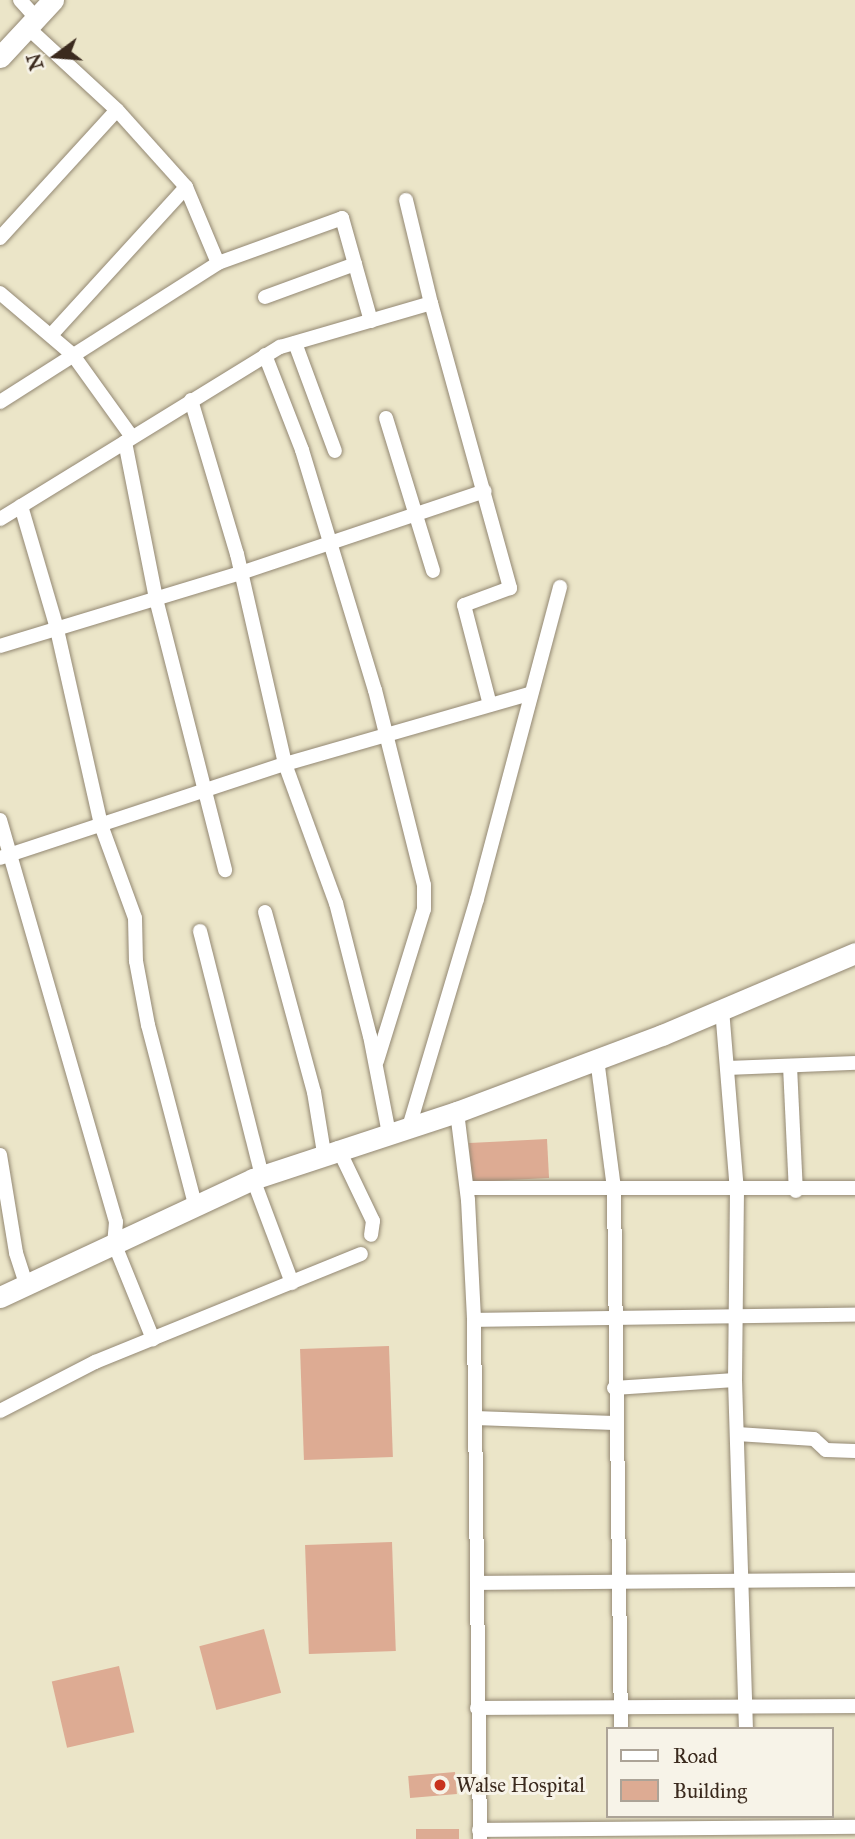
<!DOCTYPE html>
<style>
body{margin:0}
#map{position:relative;width:855px;height:1839px;overflow:hidden;background:#ebe5c8;font-family:"IM FELL Great Primer",serif}
div>[style]{position:absolute}
.building>*{inset:0;background:#ddab93;transform-origin:0 0}
.roads{filter:drop-shadow(0 0 2px #938873) drop-shadow(0 0 2px #938873)}
.street>*{height:14px;margin:-7px;padding:0 7px;transform-origin:7px;border-radius:7px;background:#fff}
.secondary>*{height:21px;margin:-10.5px;padding:0 10.5px;transform-origin:10.5px;border-radius:10.5px;background:#fff}
.dots>*{width:19px;height:19px;translate:-50% -50%;box-sizing:border-box;border:4px solid #f7f3e8;border-radius:50%}
span{translate:-50% -50%;white-space:nowrap;text-align:center;line-height:1.15;-webkit-text-stroke:6px #f7f3e8;paint-order:stroke}
.poi-label{font-size:21px;color:#3b2a1e}
.left{translate:0 -50%;text-align:left}
.legend{position:absolute;left:606px;top:1727px;width:228px;height:91px;box-sizing:border-box;background:#f7f3e8;border:2px solid #aca397;margin:0;padding:9px 12px;list-style:none;font-size:21px;color:#3b2a1e}
.legend li{display:flex;align-items:center;gap:14px;height:35px}
.legend b{width:35px;border:2px solid #aca397}
.north{position:absolute;left:21px;top:21px;width:70px;height:70px;-webkit-text-stroke:5px #f7f3e8;paint-order:stroke;rotate:254deg;font-size:19px;font-weight:700;line-height:28px;text-align:center;color:#3b2a1e}
.north::after{content:'';display:block;margin:auto;width:24px;height:32px;background:#3b2a1e;clip-path:polygon(50% 0,100% 100%,50% 72%,0 100%)}
</style>
<div id="map">
<div class="building">
<div style="left:547px;top:1139px;width:39px;height:78px;rotate:87deg"></div>
<div style="left:389px;top:1346px;width:111px;height:89px;rotate:88deg"></div>
<div style="left:392px;top:1542px;width:109px;height:87px;rotate:88deg"></div>
<div style="left:264px;top:1629px;width:66px;height:67px;rotate:75deg"></div>
<div style="left:119px;top:1666px;width:68px;height:69px;rotate:77deg"></div>
<div style="left:455px;top:1772px;width:22px;height:47px;rotate:85deg"></div>
<div style="left:459px;top:1829px;width:10px;height:43px;rotate:90deg"></div>
</div>
<div class="roads">
<div class="street">
<div style="left:20px;top:0;width:24px;rotate:48deg"></div>
<div style="left:27px;top:27px;width:122px;rotate:42.7deg"></div>
<div style="left:117px;top:110px;width:103px;rotate:48.1deg"></div>
<div style="left:186px;top:187px;width:82px;rotate:67.2deg"></div>
<div style="left:406px;top:200px;width:106px;rotate:76.4deg"></div>
<div style="left:0;top:238px;width:173px;rotate:-47.6deg"></div>
<div style="left:0;top:293px;width:96px;rotate:40.3deg"></div>
<div style="left:73px;top:355px;width:101px;rotate:54.3deg"></div>
<div style="left:265px;top:297px;width:96px;rotate:-20.1deg"></div>
<div style="left:52px;top:334px;width:199px;rotate:-47.6deg"></div>
<div style="left:295px;top:343px;width:115px;rotate:69.7deg"></div>
<div style="left:265px;top:355px;width:102px;rotate:68.7deg"></div>
<div style="left:302px;top:450px;width:251px;rotate:73.1deg"></div>
<div style="left:375px;top:690px;width:201px;rotate:75.9deg"></div>
<div style="left:424px;top:885px;width:24px;rotate:90deg"></div>
<div style="left:424px;top:909px;width:159px;rotate:107.2deg"></div>
<div style="left:191px;top:400px;width:161px;rotate:73.4deg"></div>
<div style="left:237px;top:554px;width:215px;rotate:77.1deg"></div>
<div style="left:285px;top:764px;width:148px;rotate:69.9deg"></div>
<div style="left:336px;top:903px;width:137px;rotate:75.7deg"></div>
<div style="left:370px;top:1036px;width:100px;rotate:79deg"></div>
<div style="left:0;top:402px;width:259px;rotate:-32.5deg"></div>
<div style="left:218px;top:263px;width:132px;rotate:-19.9deg"></div>
<div style="left:342px;top:218px;width:107px;rotate:74.3deg"></div>
<div style="left:386px;top:418px;width:160px;rotate:72.9deg"></div>
<div style="left:125px;top:442px;width:160px;rotate:78.8deg"></div>
<div style="left:156px;top:599px;width:280px;rotate:75.7deg"></div>
<div style="left:21px;top:506px;width:124px;rotate:73.6deg"></div>
<div style="left:56px;top:625px;width:205px;rotate:77.3deg"></div>
<div style="left:101px;top:825px;width:99px;rotate:69.9deg"></div>
<div style="left:135px;top:918px;width:43px;rotate:88.7deg"></div>
<div style="left:136px;top:961px;width:65px;rotate:79.4deg"></div>
<div style="left:148px;top:1025px;width:185px;rotate:75.3deg"></div>
<div style="left:0;top:519px;width:329px;rotate:-31.6deg"></div>
<div style="left:280px;top:347px;width:157px;rotate:-16.2deg"></div>
<div style="left:431px;top:303px;width:296px;rotate:74.5deg"></div>
<div style="left:510px;top:588px;width:49px;rotate:159.7deg"></div>
<div style="left:464px;top:605px;width:103px;rotate:75.4deg"></div>
<div style="left:0;top:646px;width:252px;rotate:-16.9deg"></div>
<div style="left:241px;top:573px;width:257px;rotate:-18.6deg"></div>
<div style="left:0;top:820px;width:418px;rotate:73.9deg"></div>
<div style="left:116px;top:1222px;width:21px;rotate:95deg"></div>
<div style="left:114px;top:1243px;width:104px;rotate:67.9deg"></div>
<div style="left:0;top:858px;width:300px;rotate:-18.3deg"></div>
<div style="left:285px;top:764px;width:254px;rotate:-16deg"></div>
<div style="left:265px;top:912px;width:187px;rotate:74.8deg"></div>
<div style="left:314px;top:1092px;width:62px;rotate:80.7deg"></div>
<div style="left:200px;top:931px;width:253px;rotate:75.8deg"></div>
<div style="left:722px;top:1009px;width:182px;rotate:85.3deg"></div>
<div style="left:737px;top:1190px;width:190px;rotate:90.6deg"></div>
<div style="left:735px;top:1380px;width:349px;rotate:88.2deg"></div>
<div style="left:597px;top:1059px;width:131px;rotate:82.5deg"></div>
<div style="left:614px;top:1189px;width:540px;rotate:89.26deg"></div>
<div style="left:790px;top:1066px;width:125px;rotate:87.3deg"></div>
<div style="left:728px;top:1068px;width:127px;rotate:-2.3deg"></div>
<div style="left:457px;top:1112px;width:89px;rotate:82.9deg"></div>
<div style="left:468px;top:1200px;width:120px;rotate:87.1deg"></div>
<div style="left:474px;top:1320px;width:519px;rotate:89.34deg"></div>
<div style="left:409px;top:1127px;width:238px;rotate:-73.4deg"></div>
<div style="left:477px;top:899px;width:323px;rotate:-75.1deg"></div>
<div style="left:338px;top:1148px;width:81px;rotate:64.4deg"></div>
<div style="left:373px;top:1221px;width:14px;rotate:98deg"></div>
<div style="left:0;top:1155px;width:99px;rotate:80.7deg"></div>
<div style="left:16px;top:1253px;width:33px;rotate:72deg"></div>
<div style="left:253px;top:1179px;width:111px;rotate:69.4deg"></div>
<div style="left:467px;top:1188px;width:388px"></div>
<div style="left:474px;top:1320px;width:381px;rotate:-0.8deg"></div>
<div style="left:614px;top:1388px;width:121px;rotate:-3.8deg"></div>
<div style="left:0;top:1411px;width:107px;rotate:-27.3deg"></div>
<div style="left:95px;top:1362px;width:287px;rotate:-22.1deg"></div>
<div style="left:475px;top:1418px;width:139px;rotate:2.1deg"></div>
<div style="left:737px;top:1434px;width:77px;rotate:3.7deg"></div>
<div style="left:814px;top:1439px;width:16px;rotate:43deg"></div>
<div style="left:826px;top:1450px;width:29px;rotate:2deg"></div>
<div style="left:477px;top:1583px;width:378px;rotate:-0.5deg"></div>
<div style="left:477px;top:1708px;width:378px;rotate:-0.3deg"></div>
<div style="left:479px;top:1830px;width:376px;rotate:-0.5deg"></div>
</div>
<div class="secondary">
<div style="left:0;top:57px;width:78px;rotate:-47.1deg"></div>
<div style="left:0;top:1297px;width:279px;rotate:-25deg"></div>
<div style="left:253px;top:1179px;width:215px;rotate:-18.2deg"></div>
<div style="left:457px;top:1112px;width:219px;rotate:-20.6deg"></div>
<div style="left:662px;top:1035px;width:210px;rotate:-23deg"></div>
</div>
</div>
<div class="dots">
<div style="left:440px;top:1785px;background:#c8321e"></div>
</div>
<div class="poi-label">
<span class="left" style="left:456px;top:1785px">Walse Hospital</span>
</div>
<ul class="legend">
<li><b style="height:9px;background:#fff"></b>Road</li>
<li><b style="height:19px;background:#ddab93"></b>Building</li>
</ul>
<div class="north">N</div>
</div>
